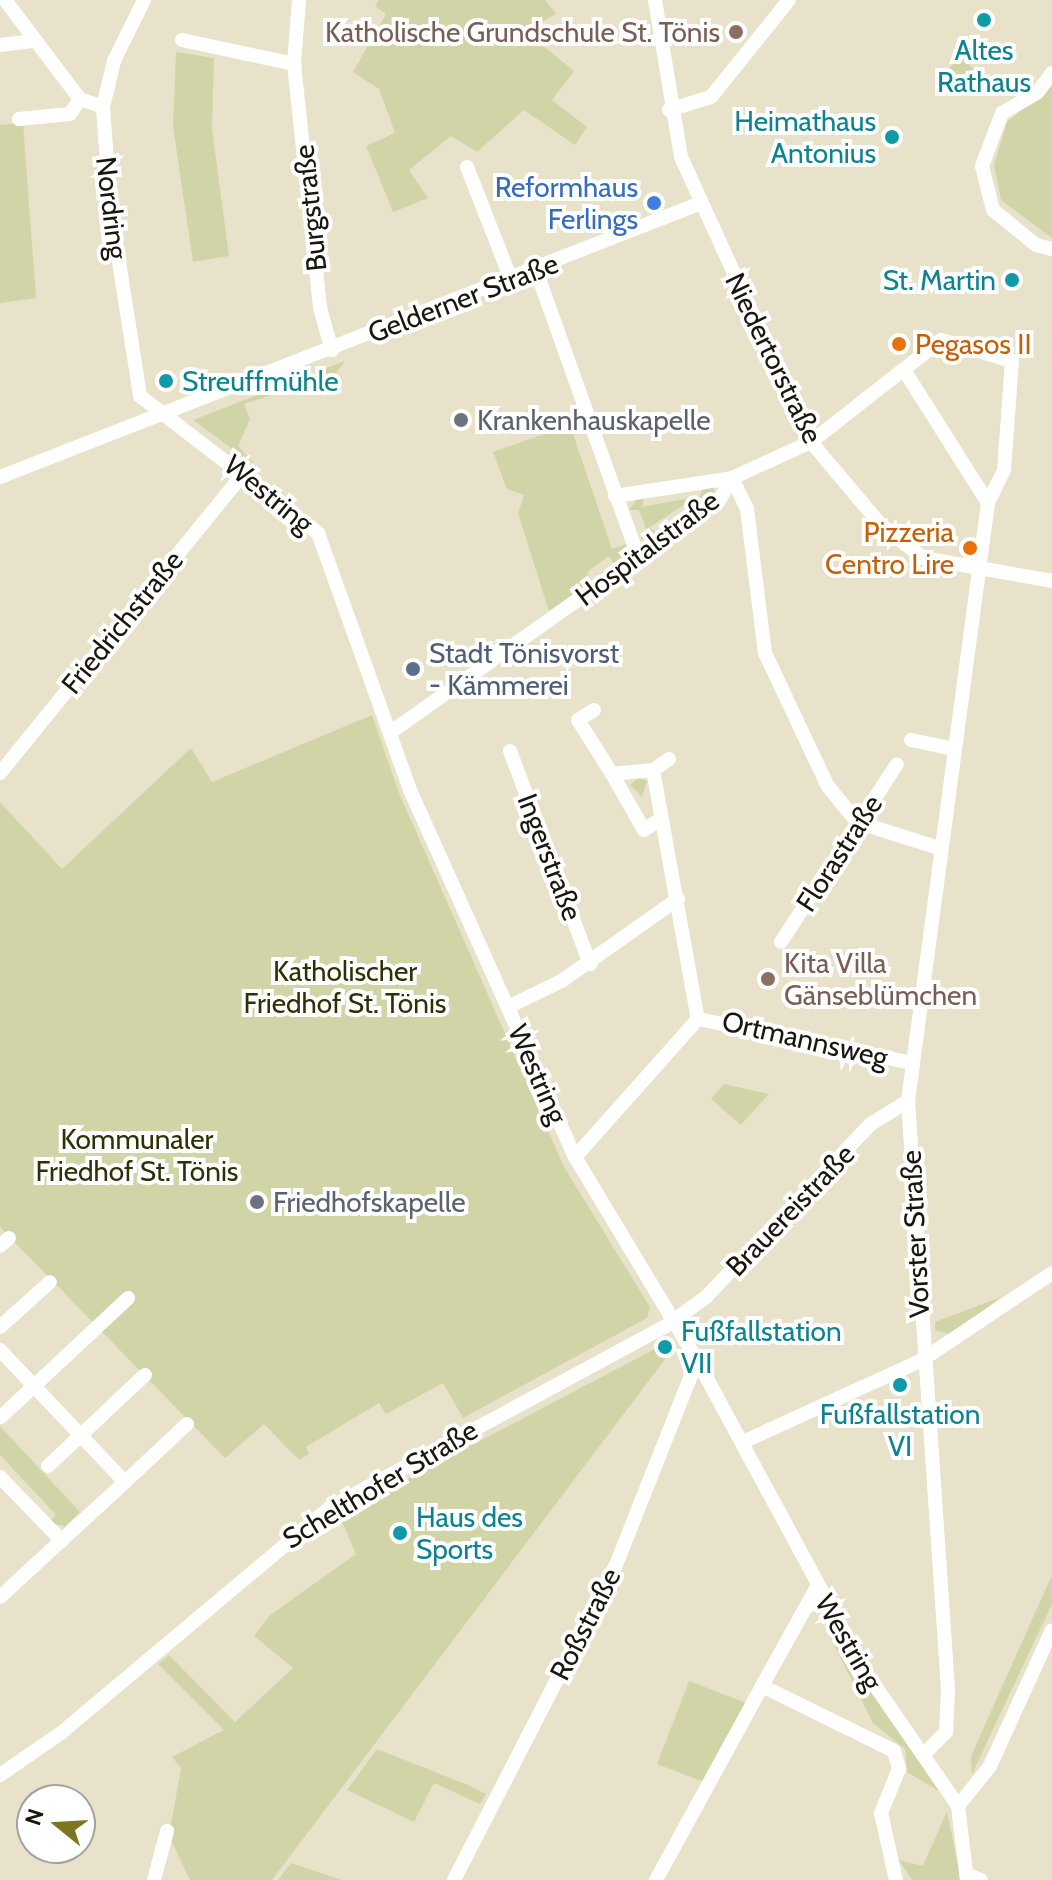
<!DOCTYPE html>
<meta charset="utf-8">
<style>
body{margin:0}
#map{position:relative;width:1052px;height:1880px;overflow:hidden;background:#e9e2ca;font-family:Cabin,sans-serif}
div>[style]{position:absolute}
.green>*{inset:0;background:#d1d4a7;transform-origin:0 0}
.round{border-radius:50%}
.minor>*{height:14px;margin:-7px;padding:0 7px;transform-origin:7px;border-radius:7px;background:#fff}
.dots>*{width:22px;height:22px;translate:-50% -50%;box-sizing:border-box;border:4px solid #fff;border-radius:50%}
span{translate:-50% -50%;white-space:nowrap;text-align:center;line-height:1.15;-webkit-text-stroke:8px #fff;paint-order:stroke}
.education-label{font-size:28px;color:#785e54}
.right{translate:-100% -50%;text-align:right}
.left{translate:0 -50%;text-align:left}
.culture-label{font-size:28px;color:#0d838f}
.shop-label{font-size:28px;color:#366cbe}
.street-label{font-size:28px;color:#19160e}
.food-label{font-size:28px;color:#c56008}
.worship-label{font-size:28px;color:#5b616d}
.service-label{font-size:28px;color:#4e5e75}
.park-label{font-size:28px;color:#2f3006}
.north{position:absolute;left:16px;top:1784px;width:80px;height:80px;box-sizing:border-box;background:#fff;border:2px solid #a3a29f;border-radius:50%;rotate:288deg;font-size:22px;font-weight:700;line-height:32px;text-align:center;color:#19160e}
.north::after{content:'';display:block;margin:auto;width:28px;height:36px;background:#7c771c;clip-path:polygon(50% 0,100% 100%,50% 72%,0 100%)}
</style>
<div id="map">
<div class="green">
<div style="clip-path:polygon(379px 0,545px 0,556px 14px,525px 31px,574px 71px,552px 100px,587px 127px,575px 145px,524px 110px,477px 152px,451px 136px,409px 170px,428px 198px,393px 212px,366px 146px,395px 133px,379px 89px,353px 72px,386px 14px,375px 6px)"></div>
<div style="clip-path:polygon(176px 52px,214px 58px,212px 129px,229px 256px,193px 262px,173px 126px)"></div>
<div class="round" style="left:947px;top:62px;width:28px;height:28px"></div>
<div style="clip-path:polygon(1052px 85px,1052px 238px,1001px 200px,994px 165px,1007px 122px)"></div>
<div style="clip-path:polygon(23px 123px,36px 298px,0 303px,0 125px)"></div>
<div style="clip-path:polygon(345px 361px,335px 374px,244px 404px,250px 419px,238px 446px,258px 468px,193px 420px)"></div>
<div style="clip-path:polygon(570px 425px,612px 549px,626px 544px,627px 553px,615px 565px,609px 556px,587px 572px,592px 581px,549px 611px,518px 513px,524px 495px,507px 489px,493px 452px)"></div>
<div style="clip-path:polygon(703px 485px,713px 486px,715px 497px,701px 507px,688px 502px,649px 528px,660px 534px,640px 540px,647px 531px,639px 510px,629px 510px,636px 500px,645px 495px,642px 507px,700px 496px)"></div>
<div style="clip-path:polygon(372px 715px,399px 793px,564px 1167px,650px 1307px,647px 1318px,463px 1418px,443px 1383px,386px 1414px,379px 1403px,306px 1447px,309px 1454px,299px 1460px,264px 1424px,225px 1458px,0 1227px,0 802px,62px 869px,191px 748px,212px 782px)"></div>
<div style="clip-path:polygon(638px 778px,647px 781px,642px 797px,630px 785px)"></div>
<div style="clip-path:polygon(724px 1084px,769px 1094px,741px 1125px,711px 1099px)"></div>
<div style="clip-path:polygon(1001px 1297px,951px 1335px,935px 1330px,935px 1322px)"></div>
<div style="clip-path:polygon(668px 1342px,675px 1346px,272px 1880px,190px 1880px,169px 1836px,181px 1768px,172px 1757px,224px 1730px,158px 1664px,169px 1655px,235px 1722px,293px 1668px,254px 1636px,269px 1616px,356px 1554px,339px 1515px)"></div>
<div style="clip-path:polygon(0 1426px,80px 1512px,65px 1526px,48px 1523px,56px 1515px,0 1455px)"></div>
<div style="clip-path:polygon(1052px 1575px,1052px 1604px,972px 1774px,971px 1756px)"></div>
<div style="clip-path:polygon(828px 1633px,923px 1761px,939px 1791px,907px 1772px,905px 1749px,873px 1723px)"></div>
<div style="left:689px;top:1681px;width:62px;height:89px;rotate:21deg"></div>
<div style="clip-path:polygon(377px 1749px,468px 1785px,486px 1794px,480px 1804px,434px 1783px,414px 1822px,347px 1790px)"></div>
<div style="clip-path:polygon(947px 1811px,961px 1880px,912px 1880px,899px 1860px,923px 1866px)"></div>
<div style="clip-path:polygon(291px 1863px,342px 1880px,278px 1880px)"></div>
</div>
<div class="minor">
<div style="left:5px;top:0;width:124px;rotate:52.9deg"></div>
<div style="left:80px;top:99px;width:24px;rotate:19deg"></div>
<div style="left:144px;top:0;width:68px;rotate:116.2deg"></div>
<div style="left:114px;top:61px;width:47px;rotate:103.4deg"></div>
<div style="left:103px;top:107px;width:97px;rotate:85.9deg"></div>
<div style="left:110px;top:204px;width:194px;rotate:81.1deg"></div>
<div style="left:140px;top:396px;width:225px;rotate:37.6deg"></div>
<div style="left:318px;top:533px;width:273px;rotate:70.3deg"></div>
<div style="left:410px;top:790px;width:402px;rotate:65.8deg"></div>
<div style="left:575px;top:1157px;width:237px;rotate:59deg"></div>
<div style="left:697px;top:1360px;width:357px;rotate:61.6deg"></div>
<div style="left:867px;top:1674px;width:160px;rotate:55.4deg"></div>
<div style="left:958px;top:1806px;width:75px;rotate:83.1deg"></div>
<div style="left:299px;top:0;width:64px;rotate:94.5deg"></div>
<div style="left:294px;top:64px;width:245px;rotate:83.9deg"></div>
<div style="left:320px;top:308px;width:44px;rotate:74.1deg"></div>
<div style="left:655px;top:0;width:159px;rotate:80.6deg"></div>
<div style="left:681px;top:157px;width:313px;rotate:65.5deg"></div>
<div style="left:811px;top:442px;width:107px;rotate:49.9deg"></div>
<div style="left:880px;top:524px;width:55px;rotate:38.3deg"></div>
<div style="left:923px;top:558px;width:131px;rotate:10.1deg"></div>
<div style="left:182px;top:40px;width:115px;rotate:12.1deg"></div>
<div style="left:0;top:45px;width:34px;rotate:-7deg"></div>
<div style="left:1052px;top:73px;width:25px;rotate:127deg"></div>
<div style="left:1037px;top:93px;width:40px;rotate:150.3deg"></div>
<div style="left:1002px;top:113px;width:57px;rotate:110.7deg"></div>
<div style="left:982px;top:166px;width:45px;rotate:76deg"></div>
<div style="left:993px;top:210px;width:55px;rotate:39.1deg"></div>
<div style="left:1036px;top:245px;width:16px;rotate:14deg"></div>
<div style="left:669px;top:110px;width:44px;rotate:-17.2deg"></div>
<div style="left:711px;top:97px;width:124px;rotate:-51.2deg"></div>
<div style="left:19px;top:119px;width:51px;rotate:-5.6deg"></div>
<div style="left:70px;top:114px;width:18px;rotate:-56deg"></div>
<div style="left:467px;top:167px;width:120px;rotate:68.6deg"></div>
<div style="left:536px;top:270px;width:307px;rotate:70.4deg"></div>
<div style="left:904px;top:370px;width:157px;rotate:57.7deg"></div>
<div style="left:0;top:477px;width:753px;rotate:-21.35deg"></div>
<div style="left:615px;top:496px;width:118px;rotate:-8.7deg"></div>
<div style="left:732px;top:478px;width:34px;rotate:64deg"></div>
<div style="left:747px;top:509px;width:145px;rotate:82.9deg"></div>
<div style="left:765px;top:653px;width:146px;rotate:64.8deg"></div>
<div style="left:827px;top:785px;width:48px;rotate:51deg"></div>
<div style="left:857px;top:822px;width:86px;rotate:17.6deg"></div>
<div style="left:594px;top:710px;width:19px;rotate:148deg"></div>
<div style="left:578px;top:720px;width:64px;rotate:57.8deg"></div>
<div style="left:612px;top:774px;width:41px;rotate:-5.6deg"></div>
<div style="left:391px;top:732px;width:403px;rotate:-35.3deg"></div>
<div style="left:720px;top:499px;width:24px;rotate:-60deg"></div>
<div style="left:732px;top:478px;width:87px;rotate:-24.5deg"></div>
<div style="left:811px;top:442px;width:165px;rotate:-38.1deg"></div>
<div style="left:941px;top:340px;width:74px;rotate:16.5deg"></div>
<div style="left:1012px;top:361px;width:109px;rotate:94.2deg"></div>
<div style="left:1004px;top:470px;width:37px;rotate:116deg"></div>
<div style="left:988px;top:503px;width:603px;rotate:97.62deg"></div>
<div style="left:908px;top:1101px;width:590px;rotate:86.11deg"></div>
<div style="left:948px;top:1690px;width:42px;rotate:92.7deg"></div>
<div style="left:946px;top:1732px;width:33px;rotate:135deg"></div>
<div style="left:911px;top:740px;width:45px;rotate:11.6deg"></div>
<div style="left:510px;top:751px;width:228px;rotate:69.4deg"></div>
<div style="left:669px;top:759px;width:19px;rotate:145deg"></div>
<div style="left:653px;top:770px;width:253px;rotate:79.8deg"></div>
<div style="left:0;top:773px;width:389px;rotate:-50.9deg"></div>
<div style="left:612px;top:774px;width:64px;rotate:60.3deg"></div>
<div style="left:644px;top:830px;width:18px;rotate:-34deg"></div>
<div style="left:781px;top:942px;width:212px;rotate:-56.9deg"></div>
<div style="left:508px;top:1007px;width:61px;rotate:-26.1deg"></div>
<div style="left:563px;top:980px;width:141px;rotate:-35.2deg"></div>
<div style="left:575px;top:1157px;width:185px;rotate:-48.3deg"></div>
<div style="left:698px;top:1019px;width:218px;rotate:11.6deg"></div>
<div style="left:0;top:1246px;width:12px;rotate:-42deg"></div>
<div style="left:0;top:1327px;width:67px;rotate:-42deg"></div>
<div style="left:0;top:1350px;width:182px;rotate:46.6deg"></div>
<div style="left:125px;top:1482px;width:170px;rotate:137.4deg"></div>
<div style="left:1px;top:1417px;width:174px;rotate:-43.1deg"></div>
<div style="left:743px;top:1442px;width:197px;rotate:-24.6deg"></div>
<div style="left:922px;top:1360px;width:156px;rotate:-33.8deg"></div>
<div style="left:48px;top:1466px;width:133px;rotate:-43.2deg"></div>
<div style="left:0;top:1477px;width:89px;rotate:45.9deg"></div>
<div style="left:125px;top:1482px;width:85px;rotate:-43.1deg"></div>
<div style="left:817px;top:1587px;width:113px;rotate:119.1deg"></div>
<div style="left:762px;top:1686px;width:147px;rotate:26.2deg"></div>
<div style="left:894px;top:1751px;width:19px;rotate:74deg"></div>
<div style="left:899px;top:1769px;width:48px;rotate:112.2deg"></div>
<div style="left:881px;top:1813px;width:69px;rotate:77.4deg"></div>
<div style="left:0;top:1775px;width:74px;rotate:-34.5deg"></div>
<div style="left:61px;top:1733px;width:350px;rotate:-40deg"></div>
<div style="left:329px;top:1508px;width:383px;rotate:-28.4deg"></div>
<div style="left:666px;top:1326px;width:49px;rotate:-35.9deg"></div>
<div style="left:706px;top:1297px;width:239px;rotate:-46.4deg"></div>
<div style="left:871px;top:1124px;width:44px;rotate:-31.9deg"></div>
<div style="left:958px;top:1806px;width:51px;rotate:-51.3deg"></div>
<div style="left:990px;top:1766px;width:149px;rotate:-65.5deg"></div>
<div style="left:966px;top:1874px;width:16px;rotate:22deg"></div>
<div style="left:154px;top:1880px;width:51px;rotate:-75.1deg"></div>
<div style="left:454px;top:1880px;width:354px;rotate:-62.8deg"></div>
<div style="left:616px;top:1565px;width:220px;rotate:-68.4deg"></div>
<div style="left:656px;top:1880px;width:221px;rotate:-61.3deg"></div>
</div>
<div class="dots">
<div style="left:984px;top:20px;background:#0f9aa8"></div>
<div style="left:736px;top:32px;background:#8d6e63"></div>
<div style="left:892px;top:137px;background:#0f9aa8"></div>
<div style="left:654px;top:203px;background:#3f7fe0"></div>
<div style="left:1012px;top:280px;background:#0f9aa8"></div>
<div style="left:899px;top:344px;background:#e8710a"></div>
<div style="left:166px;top:381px;background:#0f9aa8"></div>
<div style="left:461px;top:420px;background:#6b7280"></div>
<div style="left:970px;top:548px;background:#e8710a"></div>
<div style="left:413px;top:669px;background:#5c6f8a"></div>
<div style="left:768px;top:979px;background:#8d6e63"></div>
<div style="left:257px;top:1202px;background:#6b7280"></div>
<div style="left:665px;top:1347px;background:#0f9aa8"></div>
<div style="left:900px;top:1385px;background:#0f9aa8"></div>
<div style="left:400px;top:1533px;background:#0f9aa8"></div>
</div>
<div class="education-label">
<span class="right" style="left:720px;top:32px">Katholische Grundschule St. Tönis</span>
<span class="left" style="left:784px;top:979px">Kita Villa<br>Gänseblümchen</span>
</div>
<div class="culture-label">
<span style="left:984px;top:66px">Altes<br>Rathaus</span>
<span class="right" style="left:876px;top:137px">Heimathaus<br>Antonius</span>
<span class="right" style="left:996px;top:280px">St. Martin</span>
<span class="left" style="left:182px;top:381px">Streuffmühle</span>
<span class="left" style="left:681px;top:1347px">Fußfallstation<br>VII</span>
<span style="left:900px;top:1430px">Fußfallstation<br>VI</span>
<span class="left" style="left:416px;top:1533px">Haus des<br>Sports</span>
</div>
<div class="shop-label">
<span class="right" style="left:638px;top:203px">Reformhaus<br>Ferlings</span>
</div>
<div class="street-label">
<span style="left:112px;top:208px;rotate:83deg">Nordring</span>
<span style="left:310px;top:208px;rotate:-96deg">Burgstraße</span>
<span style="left:463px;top:298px;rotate:-21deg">Gelderner Straße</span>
<span style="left:774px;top:358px;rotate:64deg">Niedertorstraße</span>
<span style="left:269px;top:494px;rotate:39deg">Westring</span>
<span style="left:647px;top:548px;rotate:-37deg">Hospitalstraße</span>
<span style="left:122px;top:622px;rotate:-51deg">Friedrichstraße</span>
<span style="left:839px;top:853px;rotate:-57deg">Florastraße</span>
<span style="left:550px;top:857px;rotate:69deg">Ingerstraße</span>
<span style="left:805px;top:1039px;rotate:13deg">Ortmannsweg</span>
<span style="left:538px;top:1074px;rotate:66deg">Westring</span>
<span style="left:790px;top:1210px;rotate:-46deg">Brauereistraße</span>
<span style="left:915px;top:1234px;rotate:-93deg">Vorster Straße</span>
<span style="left:380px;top:1484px;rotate:-31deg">Schelthofer Straße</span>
<span style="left:585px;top:1624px;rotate:-63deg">Roßstraße</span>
<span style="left:849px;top:1642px;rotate:60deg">Westring</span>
</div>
<div class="food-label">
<span class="left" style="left:915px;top:344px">Pegasos II</span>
<span class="right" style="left:954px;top:548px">Pizzeria<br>Centro Lire</span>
</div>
<div class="worship-label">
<span class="left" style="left:477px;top:420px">Krankenhauskapelle</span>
<span class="left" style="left:273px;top:1202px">Friedhofskapelle</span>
</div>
<div class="service-label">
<span class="left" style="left:429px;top:669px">Stadt Tönisvorst<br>- Kämmerei</span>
</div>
<div class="park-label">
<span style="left:345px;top:987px">Katholischer<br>Friedhof St. Tönis</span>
<span style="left:137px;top:1155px">Kommunaler<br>Friedhof St. Tönis</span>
</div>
<div class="north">N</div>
</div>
